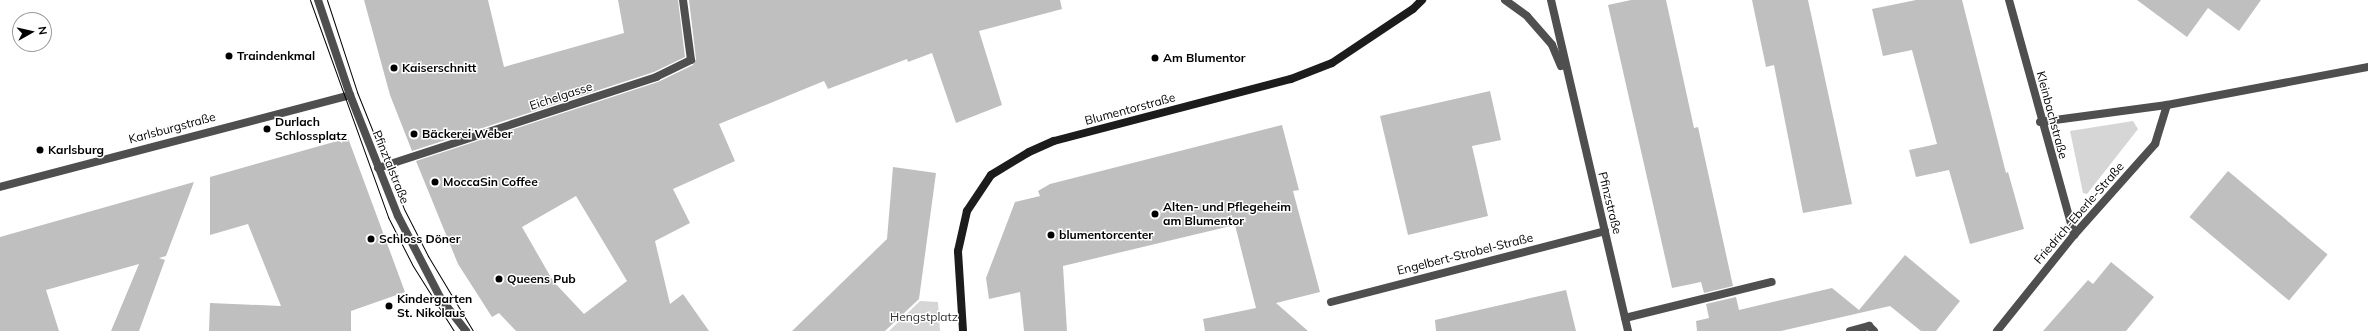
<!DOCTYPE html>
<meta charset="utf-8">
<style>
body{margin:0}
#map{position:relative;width:2368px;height:331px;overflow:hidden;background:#fff;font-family:Mulish,sans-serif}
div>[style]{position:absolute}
.green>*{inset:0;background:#d6d6d6}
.building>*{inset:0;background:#bfbfbf;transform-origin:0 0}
.service>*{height:8px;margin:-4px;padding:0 4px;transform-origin:4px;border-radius:4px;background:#4f4f4f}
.minor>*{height:8px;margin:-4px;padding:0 4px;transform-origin:4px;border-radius:4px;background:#4f4f4f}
.secondary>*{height:8px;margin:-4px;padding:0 4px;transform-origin:4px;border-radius:4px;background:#1c1c1c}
.tram>*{height:1px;margin:-0.5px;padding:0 0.5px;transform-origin:0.5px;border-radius:0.5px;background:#000}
.dots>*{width:11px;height:11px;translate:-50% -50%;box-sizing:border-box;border:2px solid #fff;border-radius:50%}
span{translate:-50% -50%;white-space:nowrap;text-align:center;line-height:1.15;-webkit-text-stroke:3px #fff;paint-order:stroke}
.poi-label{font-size:12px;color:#000;font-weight:700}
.left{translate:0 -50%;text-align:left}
.street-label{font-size:12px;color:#000}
.park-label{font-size:12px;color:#2d2d2d}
.north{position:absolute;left:12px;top:12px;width:40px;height:40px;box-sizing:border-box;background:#fff;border:1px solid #999;border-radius:50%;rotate:82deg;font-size:11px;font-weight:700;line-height:16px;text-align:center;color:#000}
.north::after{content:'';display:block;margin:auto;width:14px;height:18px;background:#000;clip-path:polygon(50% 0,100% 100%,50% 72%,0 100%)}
</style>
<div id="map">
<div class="green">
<div style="clip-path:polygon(2133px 121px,2138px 129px,2087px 194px,2083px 193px,2070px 131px)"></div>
<div style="clip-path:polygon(920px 301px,938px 302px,940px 331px,889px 331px)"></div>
</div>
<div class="building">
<div style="clip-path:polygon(364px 0,488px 0,504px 67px,624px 33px,618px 0,678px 0,685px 57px,654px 72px,412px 151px,390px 95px)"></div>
<div style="clip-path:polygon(evenodd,689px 0,1060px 0,1062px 9px,979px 31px,1002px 105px,956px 123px,932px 53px,908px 62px,907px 59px,828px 89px,824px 81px,719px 124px,735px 161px,673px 189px,690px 223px,655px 241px,670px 304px,683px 294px,709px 331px,516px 331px,499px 313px,492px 317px,458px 264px,416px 161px,658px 82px,693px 65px,696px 59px,689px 0,576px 196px,627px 281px,584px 314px,553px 281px,522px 227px,576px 196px)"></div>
<div style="clip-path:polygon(1631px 0,1666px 0,1694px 128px,1698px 127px,1733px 286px,1704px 293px,1701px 282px,1672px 288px,1608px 5px)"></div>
<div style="clip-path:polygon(1752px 0,1808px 0,1852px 204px,1803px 213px,1774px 65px,1766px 67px)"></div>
<div style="clip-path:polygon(1916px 0,1962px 0,2006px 173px,2008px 172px,2024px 229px,1970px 244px,1949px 170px,1916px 177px,1909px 150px,1937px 144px,1912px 50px,1883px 56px,1872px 9px)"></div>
<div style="clip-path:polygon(2137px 0,2261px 0,2239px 31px,2208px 8px,2187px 37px)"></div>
<div style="clip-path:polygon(1490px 91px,1501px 140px,1472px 146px,1488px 216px,1408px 235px,1380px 116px)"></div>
<div style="clip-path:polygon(1282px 125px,1299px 190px,1293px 191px,1320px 292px,1276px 303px,1308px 331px,1205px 331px,1203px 319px,1256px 308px,1235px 225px,1063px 266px,1067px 331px,1024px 331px,1020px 292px,989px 299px,986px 278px,1015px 202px,1040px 196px,1038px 191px,1050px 184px)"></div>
<div style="clip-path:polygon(348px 138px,405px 292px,351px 311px,351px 331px,209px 331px,210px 303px,281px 306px,248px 224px,210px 235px,210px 177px)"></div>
<div style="clip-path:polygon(893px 167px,936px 173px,919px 299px,885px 331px,792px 331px,887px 239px)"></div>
<div style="left:2228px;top:171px;width:130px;height:60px;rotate:40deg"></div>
<div style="clip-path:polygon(194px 182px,166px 256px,159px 258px,165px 260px,139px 331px,111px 331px,139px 264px,46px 290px,59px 331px,0 331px,0 237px)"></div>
<div style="clip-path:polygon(1905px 255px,1960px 301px,1936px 331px,1921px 331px,1890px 306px,1781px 331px,1697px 331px,1696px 321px,1709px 318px,1706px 304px,1736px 297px,1739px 310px,1832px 288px,1859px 310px)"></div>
<div style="clip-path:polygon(2111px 262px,2154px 297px,2126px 331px,2043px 331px,2088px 280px,2093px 284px)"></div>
<div style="clip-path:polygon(1566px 290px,1576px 331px,1436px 331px,1435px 320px)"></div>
</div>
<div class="service">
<div style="left:1625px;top:318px;width:151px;rotate:-13.8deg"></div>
<div style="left:1850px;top:331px;width:20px;rotate:-15deg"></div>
<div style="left:1869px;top:326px;width:7px;rotate:45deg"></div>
</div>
<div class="minor">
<div style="left:318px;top:0;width:100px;rotate:71.4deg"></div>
<div style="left:350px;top:95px;width:130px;rotate:68.4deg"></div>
<div style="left:398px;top:216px;width:93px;rotate:62.6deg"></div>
<div style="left:441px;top:299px;width:41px;rotate:52deg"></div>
<div style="left:1505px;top:0;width:27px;rotate:36deg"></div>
<div style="left:1527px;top:16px;width:38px;rotate:49deg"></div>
<div style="left:1552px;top:45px;width:23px;rotate:67deg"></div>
<div style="left:1551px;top:0;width:340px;rotate:76.9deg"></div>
<div style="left:2009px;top:0;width:244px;rotate:74.5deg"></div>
<div style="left:2040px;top:122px;width:128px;rotate:-7.6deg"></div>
<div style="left:378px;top:168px;width:293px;rotate:-18.1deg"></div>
<div style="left:656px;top:77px;width:39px;rotate:-26deg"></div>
<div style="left:691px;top:60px;width:61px;rotate:-97.6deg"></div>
<div style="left:0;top:187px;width:362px;rotate:-14.7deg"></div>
<div style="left:1331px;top:302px;width:283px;rotate:-14.5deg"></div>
<div style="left:1997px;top:331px;width:123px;rotate:-51.3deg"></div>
<div style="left:2074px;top:235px;width:122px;rotate:-48.3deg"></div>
<div style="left:2155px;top:144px;width:41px;rotate:-72.9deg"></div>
<div style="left:2167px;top:105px;width:205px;rotate:-10.7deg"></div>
</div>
<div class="secondary">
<div style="left:963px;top:331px;width:80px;rotate:-93.6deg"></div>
<div style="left:958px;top:251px;width:41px;rotate:-77.3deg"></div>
<div style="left:967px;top:211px;width:43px;rotate:-56.3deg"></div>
<div style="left:991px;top:175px;width:44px;rotate:-31.2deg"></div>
<div style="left:1029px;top:152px;width:27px;rotate:-24deg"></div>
<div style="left:1054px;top:141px;width:245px;rotate:-14.7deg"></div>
<div style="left:1291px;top:79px;width:44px;rotate:-21.3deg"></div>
<div style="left:1332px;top:63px;width:97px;rotate:-33.7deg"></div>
<div style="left:1413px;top:9px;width:13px;rotate:-45deg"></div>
</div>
<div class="tram">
<div style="left:310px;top:0;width:231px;rotate:70.2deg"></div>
<div style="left:388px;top:217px;width:55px;rotate:63deg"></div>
<div style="left:413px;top:266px;width:77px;rotate:57.8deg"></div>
<div style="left:327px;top:0;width:97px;rotate:71.9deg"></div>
<div style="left:357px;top:92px;width:126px;rotate:68.1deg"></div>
<div style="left:404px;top:209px;width:53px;rotate:62.9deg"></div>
<div style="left:428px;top:256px;width:87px;rotate:59deg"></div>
</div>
<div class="dots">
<div style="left:229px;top:56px;background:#000"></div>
<div style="left:1155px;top:58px;background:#000"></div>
<div style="left:394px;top:68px;background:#000"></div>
<div style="left:267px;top:129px;background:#000"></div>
<div style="left:414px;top:134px;background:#000"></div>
<div style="left:40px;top:150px;background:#000"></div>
<div style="left:435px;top:182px;background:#000"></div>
<div style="left:1155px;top:214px;background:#000"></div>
<div style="left:1051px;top:235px;background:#000"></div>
<div style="left:371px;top:239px;background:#000"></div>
<div style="left:499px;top:279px;background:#000"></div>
<div style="left:389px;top:306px;background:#000"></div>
</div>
<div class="poi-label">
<span class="left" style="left:237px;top:56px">Traindenkmal</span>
<span class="left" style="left:1163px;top:58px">Am Blumentor</span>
<span class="left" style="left:402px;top:68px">Kaiserschnitt</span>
<span class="left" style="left:275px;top:129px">Durlach<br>Schlossplatz</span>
<span class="left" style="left:422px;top:134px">Bäckerei Weber</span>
<span class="left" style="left:48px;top:150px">Karlsburg</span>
<span class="left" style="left:443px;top:182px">MoccaSin Coffee</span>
<span class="left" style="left:1163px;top:214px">Alten- und Pflegeheim<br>am Blumentor</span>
<span class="left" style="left:1059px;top:235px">blumentorcenter</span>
<span class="left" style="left:379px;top:239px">Schloss Döner</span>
<span class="left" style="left:507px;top:279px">Queens Pub</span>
<span class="left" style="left:397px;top:306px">Kindergarten<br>St. Nikolaus</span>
</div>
<div class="street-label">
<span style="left:561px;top:96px;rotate:-18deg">Eichelgasse</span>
<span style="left:1130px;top:109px;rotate:-15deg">Blumentorstraße</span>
<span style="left:2052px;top:115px;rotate:75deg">Kleinbachstraße</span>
<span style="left:172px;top:128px;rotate:-15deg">Karlsburgstraße</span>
<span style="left:391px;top:167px;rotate:68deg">Pfinztalstraße</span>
<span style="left:1610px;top:203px;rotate:76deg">Pfinzstraße</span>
<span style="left:2079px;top:213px;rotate:-49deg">Friedrich-Eberle-Straße</span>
<span style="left:1465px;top:254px;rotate:-14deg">Engelbert-Strobel-Straße</span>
</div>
<div class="park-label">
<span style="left:924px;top:317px">Hengstplatz</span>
</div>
<div class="north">N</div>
</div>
